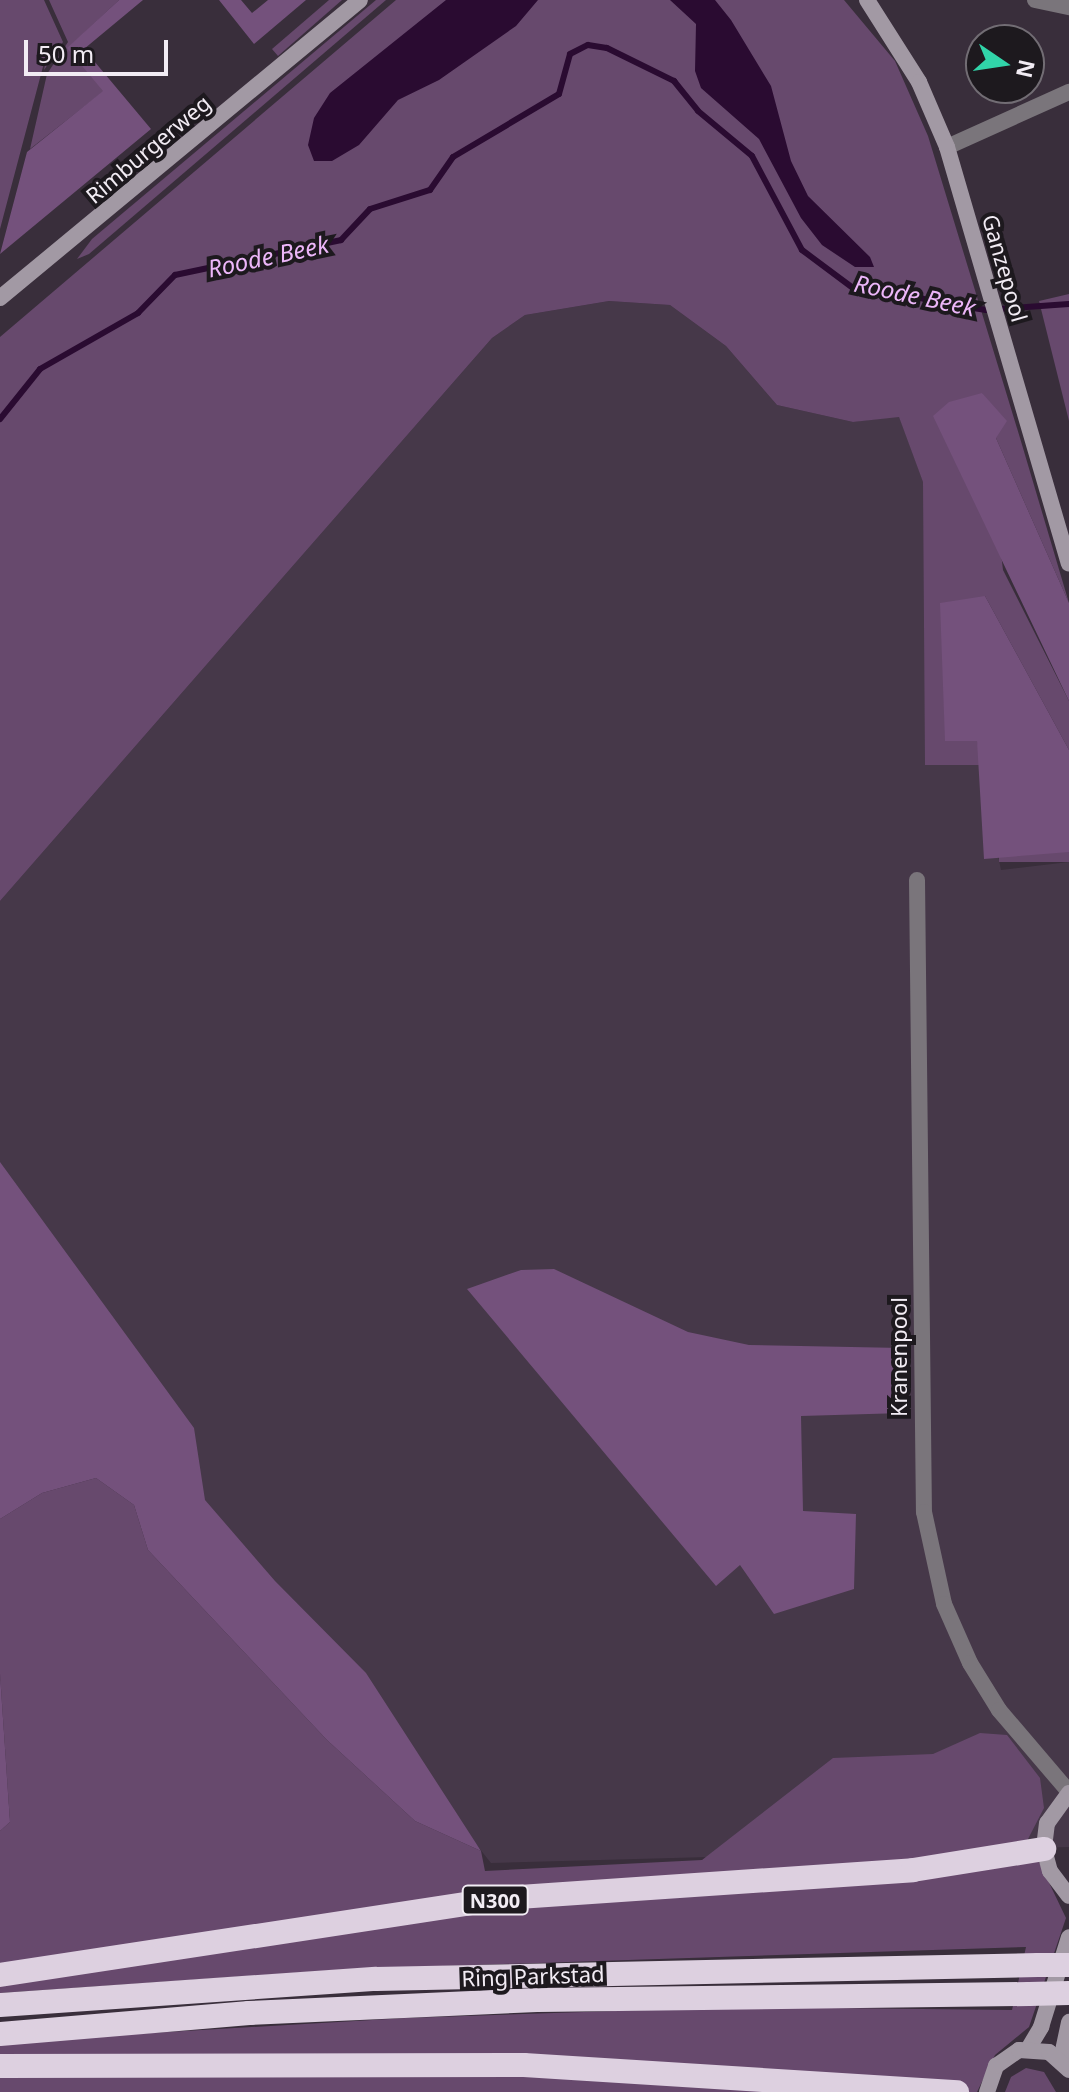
<!DOCTYPE html>
<style>
body{margin:0}
#map{position:relative;width:1069px;height:2092px;overflow:hidden;background:#392e3b;font-family:"Noto Sans",sans-serif}
div>[style]{position:absolute}
.built>*{inset:0;background:#463849}
.green>*{inset:0;background:#67496d;transform-origin:0 0}
.forest>*{inset:0;background:#74517c}
.water>*{inset:0;background:#2a0b31}
.stream>*{height:6px;margin:-3px;padding:0 3px;transform-origin:3px;border-radius:3px;background:#2a0b31}
.street>*{height:16px;margin:-8px;padding:0 8px;transform-origin:8px;border-radius:8px;background:#7a757b}
.secondary>*{height:16px;margin:-8px;padding:0 8px;transform-origin:8px;border-radius:8px;background:#a299a4}
.highway>*{height:24px;margin:-12px;padding:0 12px;transform-origin:12px;border-radius:12px;background:#ddd0e0}
.highway-bridge>*{height:24px;margin:-12px;padding:0 12px;transform-origin:12px;border-radius:12px;background:#ddd0e0}
span{translate:-50% -50%;white-space:nowrap;text-align:center;line-height:1.15;-webkit-text-stroke:8px #1d191e;paint-order:stroke}
.shield-label span{padding:2px 6px;background:#1d191e;border:2px solid;border-radius:6px;-webkit-text-stroke-width:0}
.shield-label{font-size:20px;color:#f2ecf4;font-weight:700}
.street-label{font-size:22px;color:#f2ecf4}
.water-label{font-size:24px;color:#ecb6f9;font-style:italic}
.north{position:absolute;left:965px;top:24px;width:80px;height:80px;box-sizing:border-box;background:#1d191e;border:2px solid #726d74;border-radius:50%;rotate:103deg;font-size:22px;font-weight:700;line-height:32px;text-align:center;color:#f2ecf4}
.north::after{content:'';display:block;margin:auto;width:28px;height:36px;background:#31d4a9;clip-path:polygon(50% 0,100% 100%,50% 72%,0 100%)}
.scale{position:absolute;left:24px;top:40px;width:144px;height:36px;box-sizing:border-box;border:4px solid #f2ecf4;border-top:0;padding-left:10px;font-size:24px;line-height:28px;white-space:nowrap;color:#f2ecf4;-webkit-text-stroke:6px #1d191e;paint-order:stroke}
</style>
<div id="map">
<div class="built">
<div style="clip-path:polygon(609px 301px,670px 305px,726px 346px,777px 405px,853px 422px,899px 416px,923px 481px,1001px 870px,1069px 862px,1069px 1847px,491px 1863px,198px 1495px,0 1175px,0 901px,492px 338px,525px 315px)"></div>
</div>
<div class="green">
<div style="clip-path:polygon(0 0,44px 0,63px 42px,44px 70px,49px 44px,0 229px)"></div>
<div style="clip-path:polygon(49px 0,119px 0,68px 48px,104px 91px,30px 149px,47px 74px,68px 42px)"></div>
<div style="clip-path:polygon(329px 0,342px 0,278px 56px,272px 49px)"></div>
<div style="clip-path:polygon(376px 0,386px 0,89px 254px,77px 259px,92px 239px)"></div>
<div style="clip-path:polygon(396px 0,844px 0,895px 61px,928px 136px,1020px 438px,1069px 603px,996px 438px,982px 393px,1003px 570px,1069px 701px,1069px 750px,985px 596px,945px 740px,977px 740px,982px 765px,925px 765px,923px 482px,899px 417px,853px 422px,777px 405px,726px 346px,670px 305px,609px 301px,525px 315px,492px 338px,0 901px,0 337px)"></div>
<div style="clip-path:polygon(1069px 294px,1069px 421px,1039px 301px)"></div>
<div style="left:1069px;top:852px;width:10px;height:70px;rotate:90deg"></div>
<div style="clip-path:polygon(96px 1478px,134px 1505px,148px 1550px,327px 1740px,415px 1821px,481px 1851px,485px 1871px,702px 1860px,833px 1758px,933px 1754px,980px 1733px,1007px 1735px,1040px 1778px,1044px 1808px,1028px 1839px,1066px 1918px,1029px 2027px,995px 2055px,977px 2092px,0 2092px,0 2045px,100px 2036px,406px 2018px,737px 2007px,1012px 2010px,1026px 1947px,352px 1969px,0 1993px,0 1831px,10px 1822px,0 1674px,0 1519px,42px 1493px)"></div>
<div style="clip-path:polygon(1026px 2068px,1044px 2072px,1056px 2092px,1005px 2092px,1011px 2077px)"></div>
</div>
<div class="forest">
<div style="clip-path:polygon(119px 0,143px 0,84px 49px,151px 129px,0 254px,27px 152px,103px 91px,67px 48px)"></div>
<div style="clip-path:polygon(219px 0,241px 0,252px 13px,268px 0,306px 0,254px 44px)"></div>
<div style="clip-path:polygon(982px 393px,1007px 421px,996px 438px,1069px 603px,1069px 701px,933px 416px,949px 402px)"></div>
<div style="clip-path:polygon(985px 596px,1069px 750px,1069px 852px,984px 859px,977px 741px,945px 741px,940px 603px)"></div>
<div style="clip-path:polygon(0 1162px,194px 1428px,205px 1500px,275px 1581px,366px 1673px,481px 1851px,415px 1821px,327px 1740px,148px 1550px,134px 1505px,96px 1478px,42px 1493px,0 1519px)"></div>
<div style="clip-path:polygon(554px 1269px,688px 1332px,749px 1345px,902px 1348px,903px 1413px,801px 1416px,803px 1511px,856px 1514px,854px 1589px,774px 1614px,740px 1565px,716px 1586px,467px 1289px,521px 1270px)"></div>
<div style="clip-path:polygon(0 1674px,10px 1822px,0 1831px)"></div>
</div>
<div class="water">
<div style="clip-path:polygon(446px 0,538px 0,516px 26px,439px 80px,398px 100px,359px 145px,332px 161px,314px 161px,308px 145px,314px 118px,330px 93px)"></div>
<div style="clip-path:polygon(670px 0,715px 0,731px 20px,771px 86px,791px 161px,808px 196px,870px 257px,874px 267px,855px 267px,822px 245px,801px 218px,759px 139px,701px 88px,695px 71px,696px 24px)"></div>
</div>
<div class="stream">
<div style="left:0;top:419px;width:64px;rotate:-51.3deg"></div>
<div style="left:40px;top:369px;width:113px;rotate:-29.7deg"></div>
<div style="left:138px;top:313px;width:53px;rotate:-45.8deg"></div>
<div style="left:175px;top:275px;width:170px;rotate:-11.9deg"></div>
<div style="left:341px;top:240px;width:42px;rotate:-46.9deg"></div>
<div style="left:370px;top:209px;width:63px;rotate:-17.6deg"></div>
<div style="left:430px;top:190px;width:40px;rotate:-55.1deg"></div>
<div style="left:453px;top:157px;width:123px;rotate:-30.7deg"></div>
<div style="left:559px;top:94px;width:41px;rotate:-74.6deg"></div>
<div style="left:570px;top:54px;width:20px;rotate:-27deg"></div>
<div style="left:588px;top:45px;width:19px;rotate:9deg"></div>
<div style="left:607px;top:48px;width:75px;rotate:26.2deg"></div>
<div style="left:674px;top:81px;width:38px;rotate:51deg"></div>
<div style="left:698px;top:111px;width:70px;rotate:39.8deg"></div>
<div style="left:752px;top:156px;width:106px;rotate:62deg"></div>
<div style="left:802px;top:250px;width:64px;rotate:36.7deg"></div>
<div style="left:853px;top:288px;width:37px"></div>
<div style="left:890px;top:288px;width:45px;rotate:18deg"></div>
<div style="left:933px;top:302px;width:54px;rotate:8.6deg"></div>
<div style="left:986px;top:310px;width:83px;rotate:-4.1deg"></div>
</div>
<div class="street">
<div style="left:1035px;top:0;width:35px;rotate:12deg"></div>
<div style="left:947px;top:147px;width:134px;rotate:-24.3deg"></div>
<div style="left:917px;top:880px;width:632px;rotate:89.37deg"></div>
<div style="left:924px;top:1512px;width:94px;rotate:77.7deg"></div>
<div style="left:944px;top:1604px;width:64px;rotate:66.2deg"></div>
<div style="left:970px;top:1663px;width:55px;rotate:58.3deg"></div>
<div style="left:999px;top:1710px;width:108px;rotate:49.5deg"></div>
</div>
<div class="secondary">
<div style="left:867px;top:0;width:97px;rotate:57.6deg"></div>
<div style="left:919px;top:82px;width:71px;rotate:66.7deg"></div>
<div style="left:947px;top:147px;width:434px;rotate:73.7deg"></div>
<div style="left:0;top:298px;width:467px;rotate:-39.6deg"></div>
<div style="left:1069px;top:1793px;width:37px;rotate:126deg"></div>
<div style="left:1047px;top:1823px;width:26px;rotate:97deg"></div>
<div style="left:1044px;top:1849px;width:23px;rotate:75deg"></div>
<div style="left:1050px;top:1871px;width:31px;rotate:53deg"></div>
<div style="left:1028px;top:2049px;width:26px;rotate:-59deg"></div>
<div style="left:1041px;top:2027px;width:94px;rotate:-72.7deg"></div>
<div style="left:1061px;top:2060px;width:39px;rotate:-78deg"></div>
<div style="left:987px;top:2092px;width:28px;rotate:-71deg"></div>
<div style="left:996px;top:2066px;width:28px;rotate:-35deg"></div>
<div style="left:1019px;top:2050px;width:30px;rotate:4deg"></div>
<div style="left:1049px;top:2052px;width:27px;rotate:42deg"></div>
</div>
<div class="highway">
<div style="left:0;top:1975px;width:511px;rotate:-8.67deg"></div>
<div style="left:505px;top:1898px;width:409px;rotate:-3.9deg"></div>
<div style="left:913px;top:1870px;width:133px;rotate:-9.1deg"></div>
<div style="left:0;top:2005px;width:377px;rotate:-4deg"></div>
<div style="left:376px;top:1979px;width:662px;rotate:-1.21deg"></div>
<div style="left:0;top:2034px;width:250px;rotate:-4.8deg"></div>
<div style="left:249px;top:2013px;width:288px;rotate:-2.6deg"></div>
<div style="left:537px;top:2000px;width:492px;rotate:-0.7deg"></div>
<div style="left:0;top:2066px;width:524px;rotate:-0.11deg"></div>
<div style="left:524px;top:2065px;width:434px;rotate:3.6deg"></div>
</div>
<div class="highway-bridge">
<div style="left:1038px;top:1965px;width:31px"></div>
<div style="left:1029px;top:1994px;width:40px;rotate:-1.4deg"></div>
</div>
<div class="shield-label">
<span style="left:495px;top:1900px">N300</span>
</div>
<div class="street-label">
<span style="left:148px;top:149px;rotate:-40deg">Rimburgerweg</span>
<span style="left:1005px;top:268px;rotate:74deg">Ganzepool</span>
<span style="left:899px;top:1357px;rotate:-90deg">Kranenpool</span>
<span style="left:533px;top:1976px;rotate:-2deg">Ring Parkstad</span>
</div>
<div class="water-label">
<span style="left:268px;top:256px;rotate:-12deg">Roode Beek</span>
<span style="left:915px;top:295px;rotate:12deg">Roode Beek</span>
</div>
<div class="north">N</div>
<div class="scale">50 m</div>
</div>
